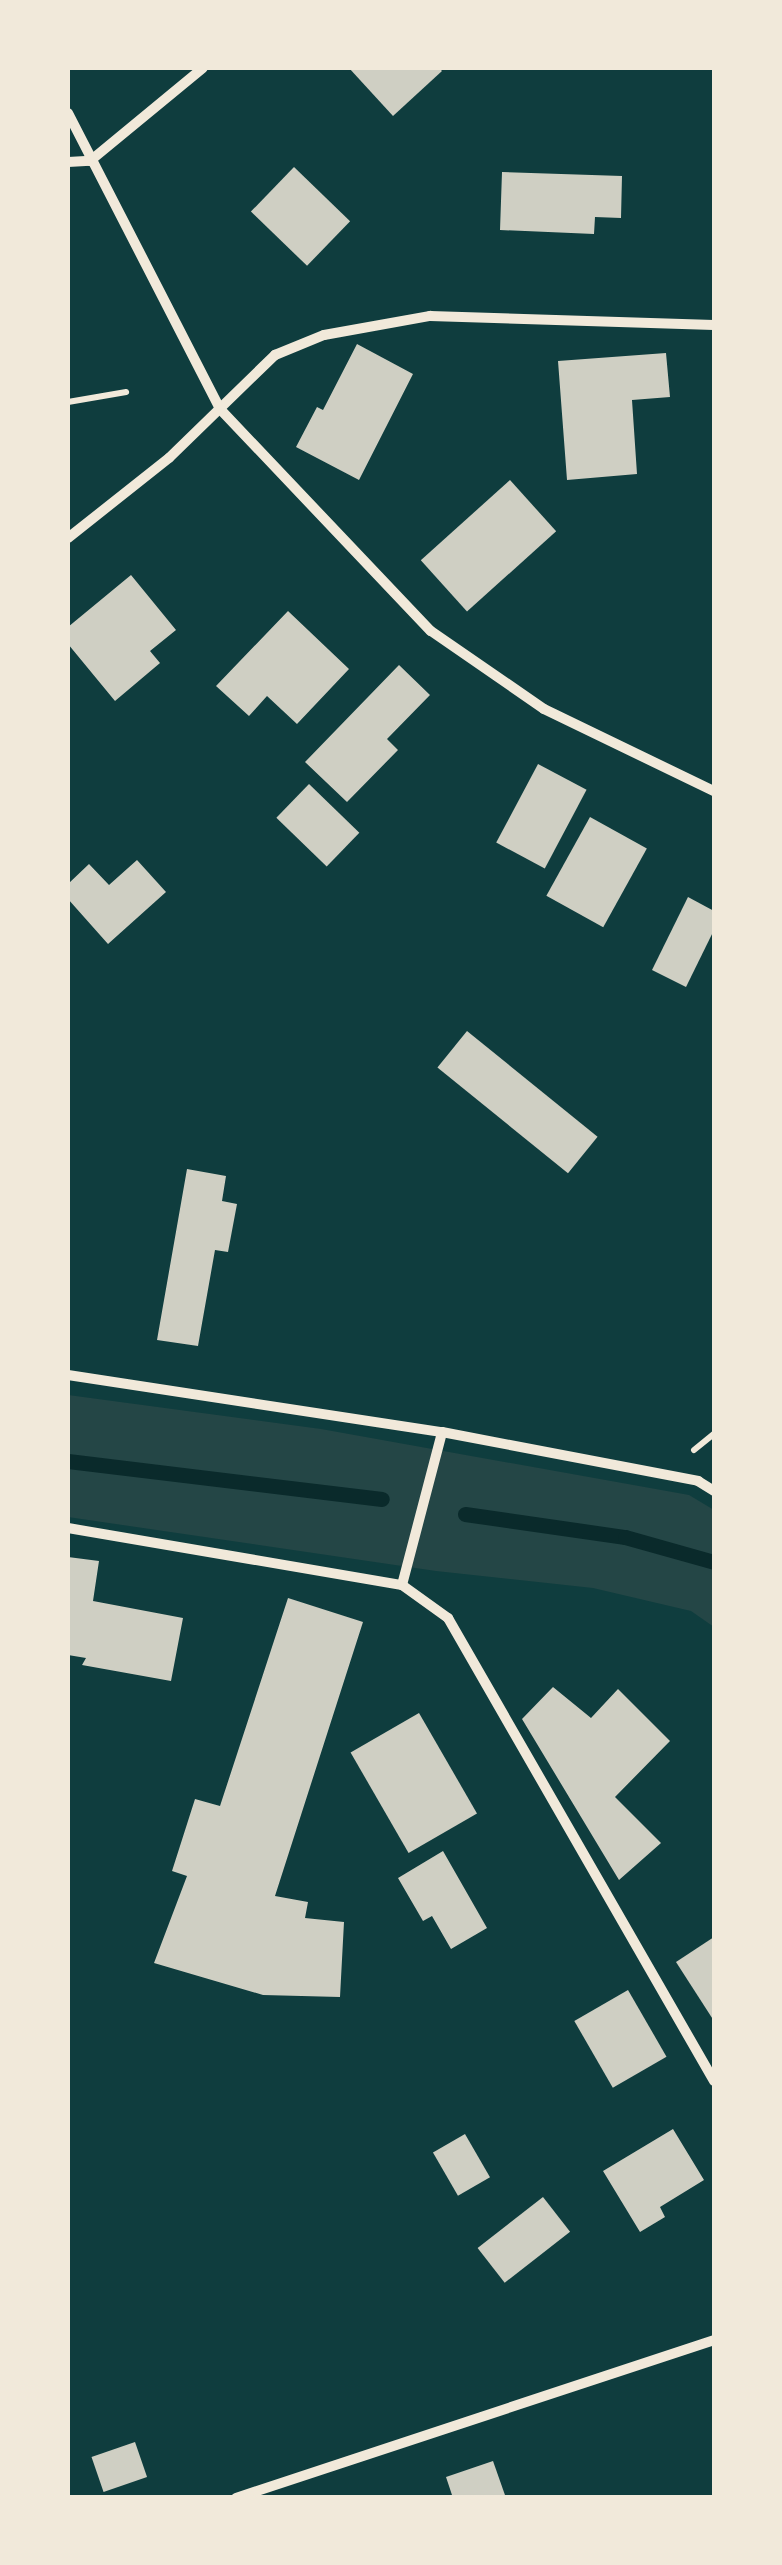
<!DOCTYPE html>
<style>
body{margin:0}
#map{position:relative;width:782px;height:2565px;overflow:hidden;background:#0f3d3e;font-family:Ubuntu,sans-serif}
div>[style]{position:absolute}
.green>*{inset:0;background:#244646}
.stream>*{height:15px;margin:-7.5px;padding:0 7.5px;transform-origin:7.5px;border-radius:7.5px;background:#0a2a2b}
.building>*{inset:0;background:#cfcfc3;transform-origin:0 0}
.path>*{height:6px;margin:-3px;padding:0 3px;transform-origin:3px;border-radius:3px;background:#f1e9da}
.minor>*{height:10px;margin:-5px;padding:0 5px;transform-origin:5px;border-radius:5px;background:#f1e9da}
span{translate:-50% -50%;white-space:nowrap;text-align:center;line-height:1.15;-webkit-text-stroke:10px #f1e9da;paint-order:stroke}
.frame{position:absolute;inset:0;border:70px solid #f1e9da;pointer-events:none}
</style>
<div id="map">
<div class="green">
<div style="clip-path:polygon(68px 1395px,321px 1429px,689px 1495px,714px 1510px,714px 1627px,691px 1611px,593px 1588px,436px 1571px,68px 1517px)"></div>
</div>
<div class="stream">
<div style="left:68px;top:1461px;width:316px;rotate:6.9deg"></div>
<div style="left:465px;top:1514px;width:162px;rotate:8.2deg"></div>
<div style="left:625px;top:1537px;width:92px;rotate:15.7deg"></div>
</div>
<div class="building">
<div style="clip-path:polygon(349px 68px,439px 68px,442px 71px,393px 116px)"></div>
<div style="left:294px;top:167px;width:78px;height:62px;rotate:44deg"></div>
<div style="clip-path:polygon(502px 172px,622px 176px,621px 218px,595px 217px,594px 234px,500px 230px)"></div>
<div style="clip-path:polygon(357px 344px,413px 374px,359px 480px,296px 447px,317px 407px,323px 410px)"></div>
<div style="clip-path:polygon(666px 353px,670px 397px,632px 400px,637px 474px,567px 480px,558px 361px)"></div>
<div style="left:510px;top:480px;width:69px;height:120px;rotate:48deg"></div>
<div style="clip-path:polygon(131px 575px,176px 630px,150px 651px,160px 663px,115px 701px,68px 644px,68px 627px)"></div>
<div style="clip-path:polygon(288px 611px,349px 669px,297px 724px,267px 696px,249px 716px,216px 686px)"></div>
<div style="clip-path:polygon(399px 665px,430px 695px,387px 739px,398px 750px,347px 802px,305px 762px)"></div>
<div style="left:538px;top:764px;width:55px;height:89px;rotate:28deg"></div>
<div style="left:309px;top:784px;width:70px;height:47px;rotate:44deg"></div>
<div style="left:590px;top:817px;width:65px;height:90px;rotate:29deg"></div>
<div style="clip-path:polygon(137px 860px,166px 892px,108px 944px,68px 899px,68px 884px,89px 864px,109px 885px)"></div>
<div style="clip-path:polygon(688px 897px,714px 911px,714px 930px,686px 987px,652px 970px)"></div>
<div style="left:467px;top:1031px;width:168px;height:47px;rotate:39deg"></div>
<div style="clip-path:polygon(187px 1169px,226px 1176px,222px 1201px,237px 1204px,228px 1252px,215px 1250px,198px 1346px,157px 1340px)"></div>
<div style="clip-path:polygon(68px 1557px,99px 1561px,93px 1601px,183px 1618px,171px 1681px,82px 1665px,86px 1658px,68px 1655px)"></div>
<div style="clip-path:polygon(288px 1598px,363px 1622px,275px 1896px,308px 1902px,305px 1918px,344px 1922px,340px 1997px,263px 1995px,154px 1963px,187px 1876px,172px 1871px,195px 1799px,220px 1806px)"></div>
<div style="clip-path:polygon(553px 1687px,591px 1718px,618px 1689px,670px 1741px,615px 1797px,661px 1843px,619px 1880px,522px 1719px)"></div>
<div style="left:419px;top:1713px;width:116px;height:79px;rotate:60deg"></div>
<div style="clip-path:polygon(443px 1851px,487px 1928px,451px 1949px,432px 1916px,423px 1921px,398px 1878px)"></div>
<div style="clip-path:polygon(714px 1937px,714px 2021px,676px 1962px)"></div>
<div style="left:628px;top:1990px;width:77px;height:62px;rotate:60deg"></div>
<div style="clip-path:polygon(673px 2129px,704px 2180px,660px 2207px,665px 2217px,640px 2232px,603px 2171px)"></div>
<div style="left:465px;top:2134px;width:50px;height:37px;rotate:60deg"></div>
<div style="left:543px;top:2197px;width:44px;height:83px;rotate:52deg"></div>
<div style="left:135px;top:2442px;width:37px;height:46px;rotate:71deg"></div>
<div style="clip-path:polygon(493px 2461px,506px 2498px,453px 2498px,446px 2477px)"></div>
</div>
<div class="path">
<div style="left:68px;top:402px;width:59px;rotate:-9.8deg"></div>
<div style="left:694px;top:1450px;width:26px;rotate:-39deg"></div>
</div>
<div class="minor">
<div style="left:68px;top:113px;width:333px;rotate:62.8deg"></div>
<div style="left:220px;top:409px;width:306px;rotate:46.5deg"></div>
<div style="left:431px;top:631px;width:137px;rotate:34.6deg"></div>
<div style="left:544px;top:709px;width:189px;rotate:25.8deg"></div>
<div style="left:68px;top:162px;width:22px;rotate:-3deg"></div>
<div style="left:90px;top:161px;width:146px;rotate:-39.5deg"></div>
<div style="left:68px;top:538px;width:129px;rotate:-38.4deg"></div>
<div style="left:169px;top:458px;width:148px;rotate:-44.2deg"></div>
<div style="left:275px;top:355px;width:53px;rotate:-22.2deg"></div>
<div style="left:324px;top:335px;width:108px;rotate:-10.2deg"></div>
<div style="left:430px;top:316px;width:284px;rotate:1.8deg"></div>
<div style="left:68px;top:1375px;width:378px;rotate:8.7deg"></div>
<div style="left:442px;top:1432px;width:261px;rotate:10.8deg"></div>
<div style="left:698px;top:1481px;width:19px;rotate:32deg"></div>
<div style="left:68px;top:1528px;width:339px;rotate:9.7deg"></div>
<div style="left:402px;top:1585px;width:57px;rotate:35.7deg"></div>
<div style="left:448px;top:1618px;width:534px;rotate:60.12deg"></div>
<div style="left:402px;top:1585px;width:158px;rotate:-75.3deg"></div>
<div style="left:236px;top:2498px;width:503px;rotate:-18.29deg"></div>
</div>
<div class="frame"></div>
</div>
